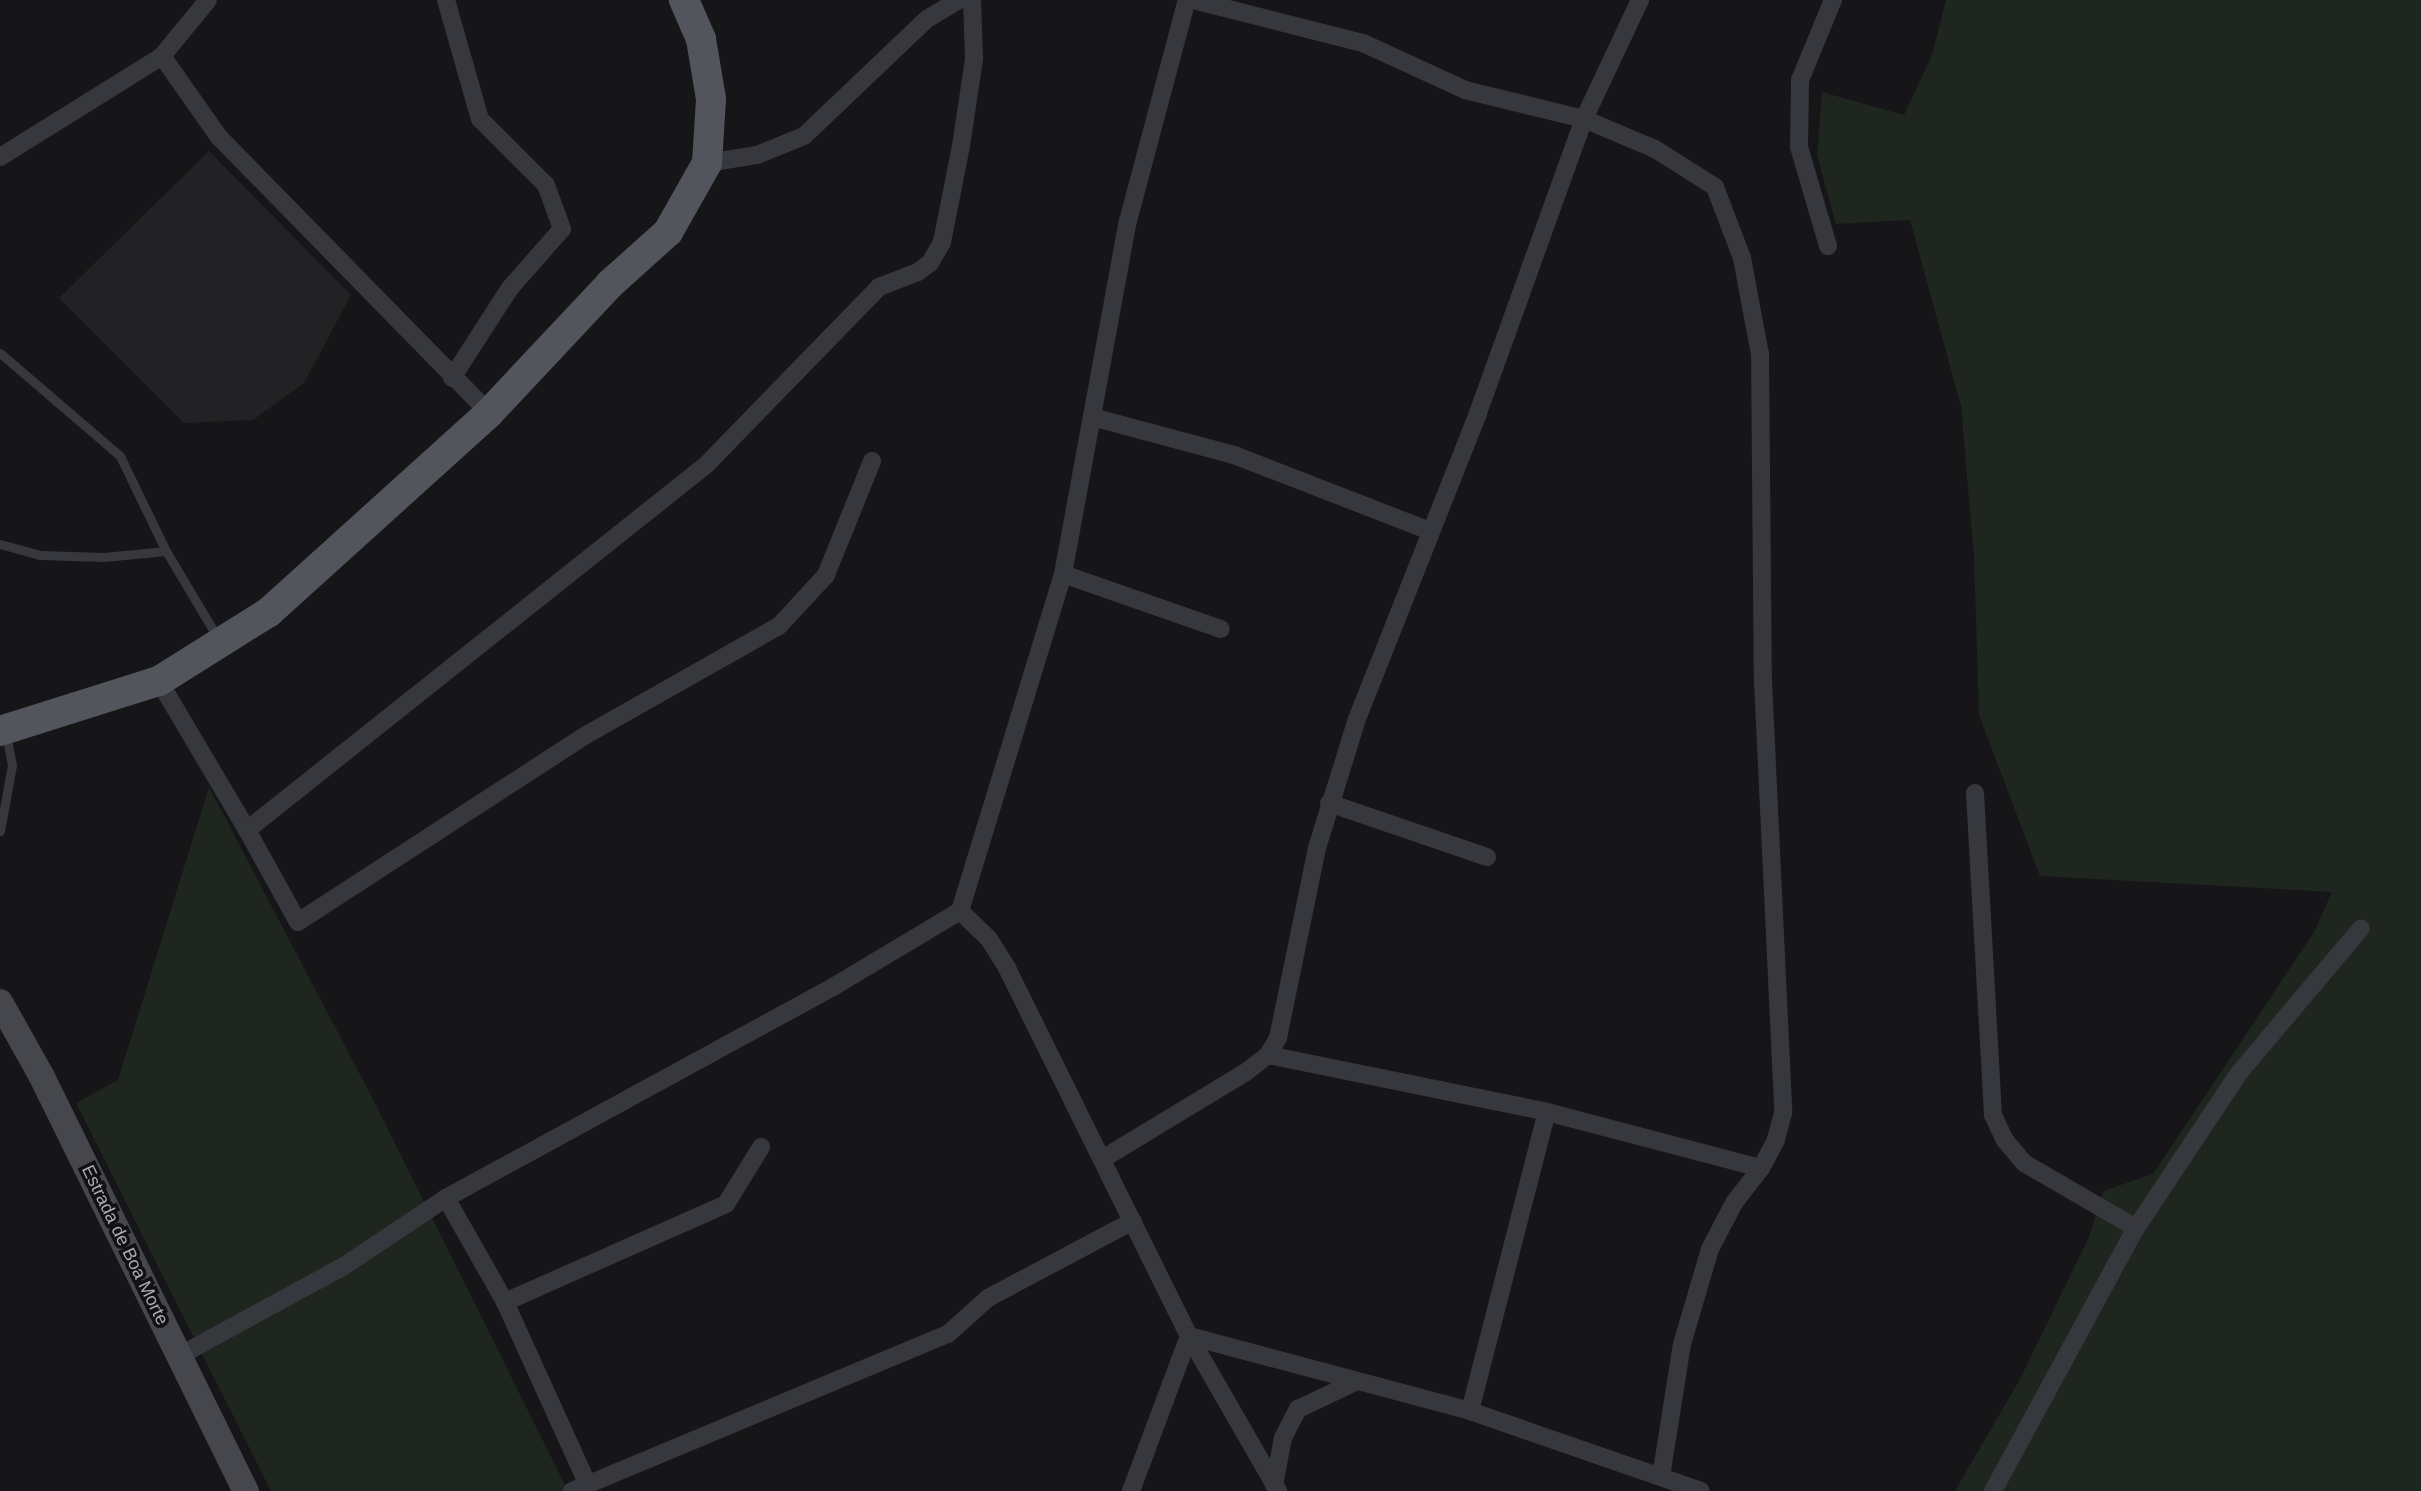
<!DOCTYPE html>
<style>
body{margin:0}
#map{position:relative;width:2421px;height:1491px;overflow:hidden;background:#161618;font-family:Arial,sans-serif}
div>[style]{position:absolute}
.built>*{inset:0;background:#222225}
.green>*{inset:0;background:#1e261f}
.service>*{height:9px;margin:-4.5px;padding:0 4.5px;transform-origin:4.5px;border-radius:4.5px;background:#37383d}
.minor>*{height:18px;margin:-9px;padding:0 9px;transform-origin:9px;border-radius:9px;background:#37383d}
.secondary>*{height:26px;margin:-13px;padding:0 13px;transform-origin:13px;border-radius:13px;background:#45474d}
.primary>*{height:30px;margin:-15px;padding:0 15px;transform-origin:15px;border-radius:15px;background:#53555c}
span{translate:-50% -50%;white-space:nowrap;text-align:center;line-height:1.15;-webkit-text-stroke:7px #111113;paint-order:stroke}
.street-label{font-size:18px;color:#a8acb9}
</style>
<div id="map">
<div class="built">
<div style="clip-path:polygon(209px 151px,351px 295px,304px 383px,253px 420px,184px 423px,59px 298px)"></div>
</div>
<div class="green">
<div style="clip-path:polygon(1946px 0,2421px 0,2421px 1491px,1955px 1491px,2020px 1379px,2089px 1237px,2103px 1191px,2153px 1174px,2314px 932px,2332px 892px,2040px 876px,1979px 715px,1974px 558px,1961px 406px,1910px 220px,1836px 224px,1817px 155px,1822px 92px,1904px 115px,1932px 55px)"></div>
<div style="clip-path:polygon(209px 787px,376px 1105px,568px 1491px,271px 1491px,76px 1103px,118px 1080px)"></div>
</div>
<div class="service">
<div style="left:0;top:353px;width:158px;rotate:40.6deg"></div>
<div style="left:120px;top:456px;width:106px;rotate:64.2deg"></div>
<div style="left:0;top:544px;width:41px;rotate:15.4deg"></div>
<div style="left:40px;top:555px;width:64px;rotate:1.8deg"></div>
<div style="left:104px;top:557px;width:62px;rotate:-5.5deg"></div>
<div style="left:166px;top:551px;width:104px;rotate:59.2deg"></div>
<div style="left:0;top:831px;width:67px;rotate:-79.7deg"></div>
<div style="left:12px;top:765px;width:33px;rotate:-101deg"></div>
</div>
<div class="minor">
<div style="left:446px;top:0;width:124px;rotate:74.1deg"></div>
<div style="left:480px;top:119px;width:93px;rotate:45deg"></div>
<div style="left:546px;top:185px;width:47px;rotate:70deg"></div>
<div style="left:562px;top:229px;width:79px;rotate:131.4deg"></div>
<div style="left:510px;top:288px;width:107px;rotate:122.8deg"></div>
<div style="left:1193px;top:0;width:175px;rotate:14.2deg"></div>
<div style="left:1363px;top:43px;width:112px;rotate:24.7deg"></div>
<div style="left:1465px;top:90px;width:122px;rotate:13.7deg"></div>
<div style="left:1584px;top:119px;width:77px;rotate:22.9deg"></div>
<div style="left:1655px;top:149px;width:71px;rotate:32.3deg"></div>
<div style="left:1715px;top:187px;width:76px;rotate:69.2deg"></div>
<div style="left:1742px;top:258px;width:98px;rotate:79.4deg"></div>
<div style="left:1760px;top:354px;width:327px;rotate:89.5deg"></div>
<div style="left:1763px;top:681px;width:432px;rotate:87.3deg"></div>
<div style="left:1783px;top:1113px;width:28px;rotate:105deg"></div>
<div style="left:1776px;top:1140px;width:32px;rotate:118deg"></div>
<div style="left:1761px;top:1168px;width:44px;rotate:127.6deg"></div>
<div style="left:1734px;top:1203px;width:52px;rotate:117.6deg"></div>
<div style="left:1710px;top:1249px;width:99px;rotate:106.4deg"></div>
<div style="left:1682px;top:1344px;width:134px;rotate:99deg"></div>
<div style="left:162px;top:56px;width:99px;rotate:54.9deg"></div>
<div style="left:219px;top:137px;width:386px;rotate:45.6deg"></div>
<div style="left:0;top:157px;width:191px;rotate:-31.9deg"></div>
<div style="left:162px;top:56px;width:72px;rotate:-50.6deg"></div>
<div style="left:707px;top:163px;width:51px;rotate:-9.1deg"></div>
<div style="left:757px;top:155px;width:51px;rotate:-22deg"></div>
<div style="left:804px;top:136px;width:170px;rotate:-43.6deg"></div>
<div style="left:927px;top:19px;width:37px;rotate:-31deg"></div>
<div style="left:1828px;top:246px;width:103px;rotate:-106.3deg"></div>
<div style="left:1799px;top:147px;width:67px;rotate:-89.1deg"></div>
<div style="left:1800px;top:80px;width:87px;rotate:-67.6deg"></div>
<div style="left:1092px;top:417px;width:147px;rotate:15deg"></div>
<div style="left:1234px;top:455px;width:210px;rotate:21.2deg"></div>
<div style="left:1063px;top:574px;width:167px;rotate:19.2deg"></div>
<div style="left:159px;top:681px;width:173px;rotate:59.4deg"></div>
<div style="left:247px;top:830px;width:586px;rotate:-38.49deg"></div>
<div style="left:706px;top:465px;width:248px;rotate:-45.8deg"></div>
<div style="left:879px;top:287px;width:42px;rotate:-21deg"></div>
<div style="left:918px;top:272px;width:15px;rotate:-37deg"></div>
<div style="left:930px;top:263px;width:24px;rotate:-60deg"></div>
<div style="left:942px;top:242px;width:98px;rotate:-78.8deg"></div>
<div style="left:961px;top:146px;width:88px;rotate:-81.5deg"></div>
<div style="left:974px;top:59px;width:59px;rotate:-91.9deg"></div>
<div style="left:1975px;top:793px;width:323px;rotate:86.8deg"></div>
<div style="left:1993px;top:1115px;width:26px;rotate:65deg"></div>
<div style="left:2004px;top:1139px;width:31px;rotate:50deg"></div>
<div style="left:2024px;top:1163px;width:129px;rotate:30.1deg"></div>
<div style="left:1329px;top:803px;width:167px;rotate:18.9deg"></div>
<div style="left:247px;top:830px;width:105px;rotate:61deg"></div>
<div style="left:298px;top:922px;width:343px;rotate:-33deg"></div>
<div style="left:586px;top:735px;width:222px;rotate:-29.5deg"></div>
<div style="left:779px;top:626px;width:69px;rotate:-47.3deg"></div>
<div style="left:826px;top:575px;width:123px;rotate:-68deg"></div>
<div style="left:960px;top:911px;width:40px;rotate:44deg"></div>
<div style="left:989px;top:939px;width:34px;rotate:58deg"></div>
<div style="left:1007px;top:968px;width:411px;rotate:63.7deg"></div>
<div style="left:1189px;top:1336px;width:179px;rotate:60.1deg"></div>
<div style="left:1268px;top:1055px;width:285px;rotate:11.5deg"></div>
<div style="left:1547px;top:1112px;width:221px;rotate:14.7deg"></div>
<div style="left:1104px;top:1158px;width:166px;rotate:-31.2deg"></div>
<div style="left:1246px;top:1072px;width:28px;rotate:-38deg"></div>
<div style="left:1268px;top:1055px;width:20px;rotate:-60deg"></div>
<div style="left:1278px;top:1038px;width:194px;rotate:-78.4deg"></div>
<div style="left:1317px;top:848px;width:135px;rotate:-72.8deg"></div>
<div style="left:1357px;top:719px;width:329px;rotate:-68.4deg"></div>
<div style="left:1478px;top:413px;width:313px;rotate:-70.2deg"></div>
<div style="left:1584px;top:119px;width:132px;rotate:-64.8deg"></div>
<div style="left:446px;top:1198px;width:120px;rotate:60.4deg"></div>
<div style="left:505px;top:1302px;width:199px;rotate:65.6deg"></div>
<div style="left:505px;top:1302px;width:242px;rotate:-23.9deg"></div>
<div style="left:726px;top:1204px;width:67px;rotate:-58.4deg"></div>
<div style="left:1189px;top:1336px;width:291px;rotate:14.9deg"></div>
<div style="left:1470px;top:1411px;width:244px;rotate:19.1deg"></div>
<div style="left:179px;top:1356px;width:188px;rotate:-28.6deg"></div>
<div style="left:344px;top:1266px;width:123px;rotate:-33.7deg"></div>
<div style="left:446px;top:1198px;width:441px;rotate:-28.6deg"></div>
<div style="left:833px;top:987px;width:148px;rotate:-30.9deg"></div>
<div style="left:960px;top:911px;width:352px;rotate:-73deg"></div>
<div style="left:1063px;top:574px;width:359px;rotate:-79.6deg"></div>
<div style="left:1128px;top:221px;width:229px;rotate:-75.1deg"></div>
<div style="left:1470px;top:1411px;width:309px;rotate:-75.6deg"></div>
<div style="left:1274px;top:1485px;width:48px;rotate:-79.2deg"></div>
<div style="left:1283px;top:1438px;width:33px;rotate:-63deg"></div>
<div style="left:1298px;top:1409px;width:63px;rotate:-25.3deg"></div>
<div style="left:572px;top:1491px;width:407px;rotate:-22.7deg"></div>
<div style="left:948px;top:1334px;width:54px;rotate:-42deg"></div>
<div style="left:988px;top:1298px;width:164px;rotate:-28deg"></div>
<div style="left:1131px;top:1491px;width:165px;rotate:-69.5deg"></div>
<div style="left:1993px;top:1491px;width:299px;rotate:-61.5deg"></div>
<div style="left:2136px;top:1228px;width:186px;rotate:-56.4deg"></div>
<div style="left:2239px;top:1073px;width:189px;rotate:-49.9deg"></div>
</div>
<div class="secondary">
<div style="left:0;top:1002px;width:84px;rotate:60.7deg"></div>
<div style="left:41px;top:1075px;width:464px;rotate:63.8deg"></div>
</div>
<div class="primary">
<div style="left:0;top:731px;width:167px;rotate:-17.5deg"></div>
<div style="left:159px;top:681px;width:130px;rotate:-32.1deg"></div>
<div style="left:269px;top:612px;width:297px;rotate:-42.1deg"></div>
<div style="left:489px;top:413px;width:177px;rotate:-46.8deg"></div>
<div style="left:610px;top:284px;width:78px;rotate:-41.9deg"></div>
<div style="left:668px;top:232px;width:79px;rotate:-60.5deg"></div>
<div style="left:707px;top:163px;width:64px;rotate:-86.4deg"></div>
<div style="left:711px;top:99px;width:61px;rotate:-99.5deg"></div>
<div style="left:701px;top:39px;width:43px;rotate:-113.6deg"></div>
</div>
<div class="street-label">
<span style="left:125px;top:1245px;rotate:64deg">Estrada de Boa Morte</span>
</div>
</div>
